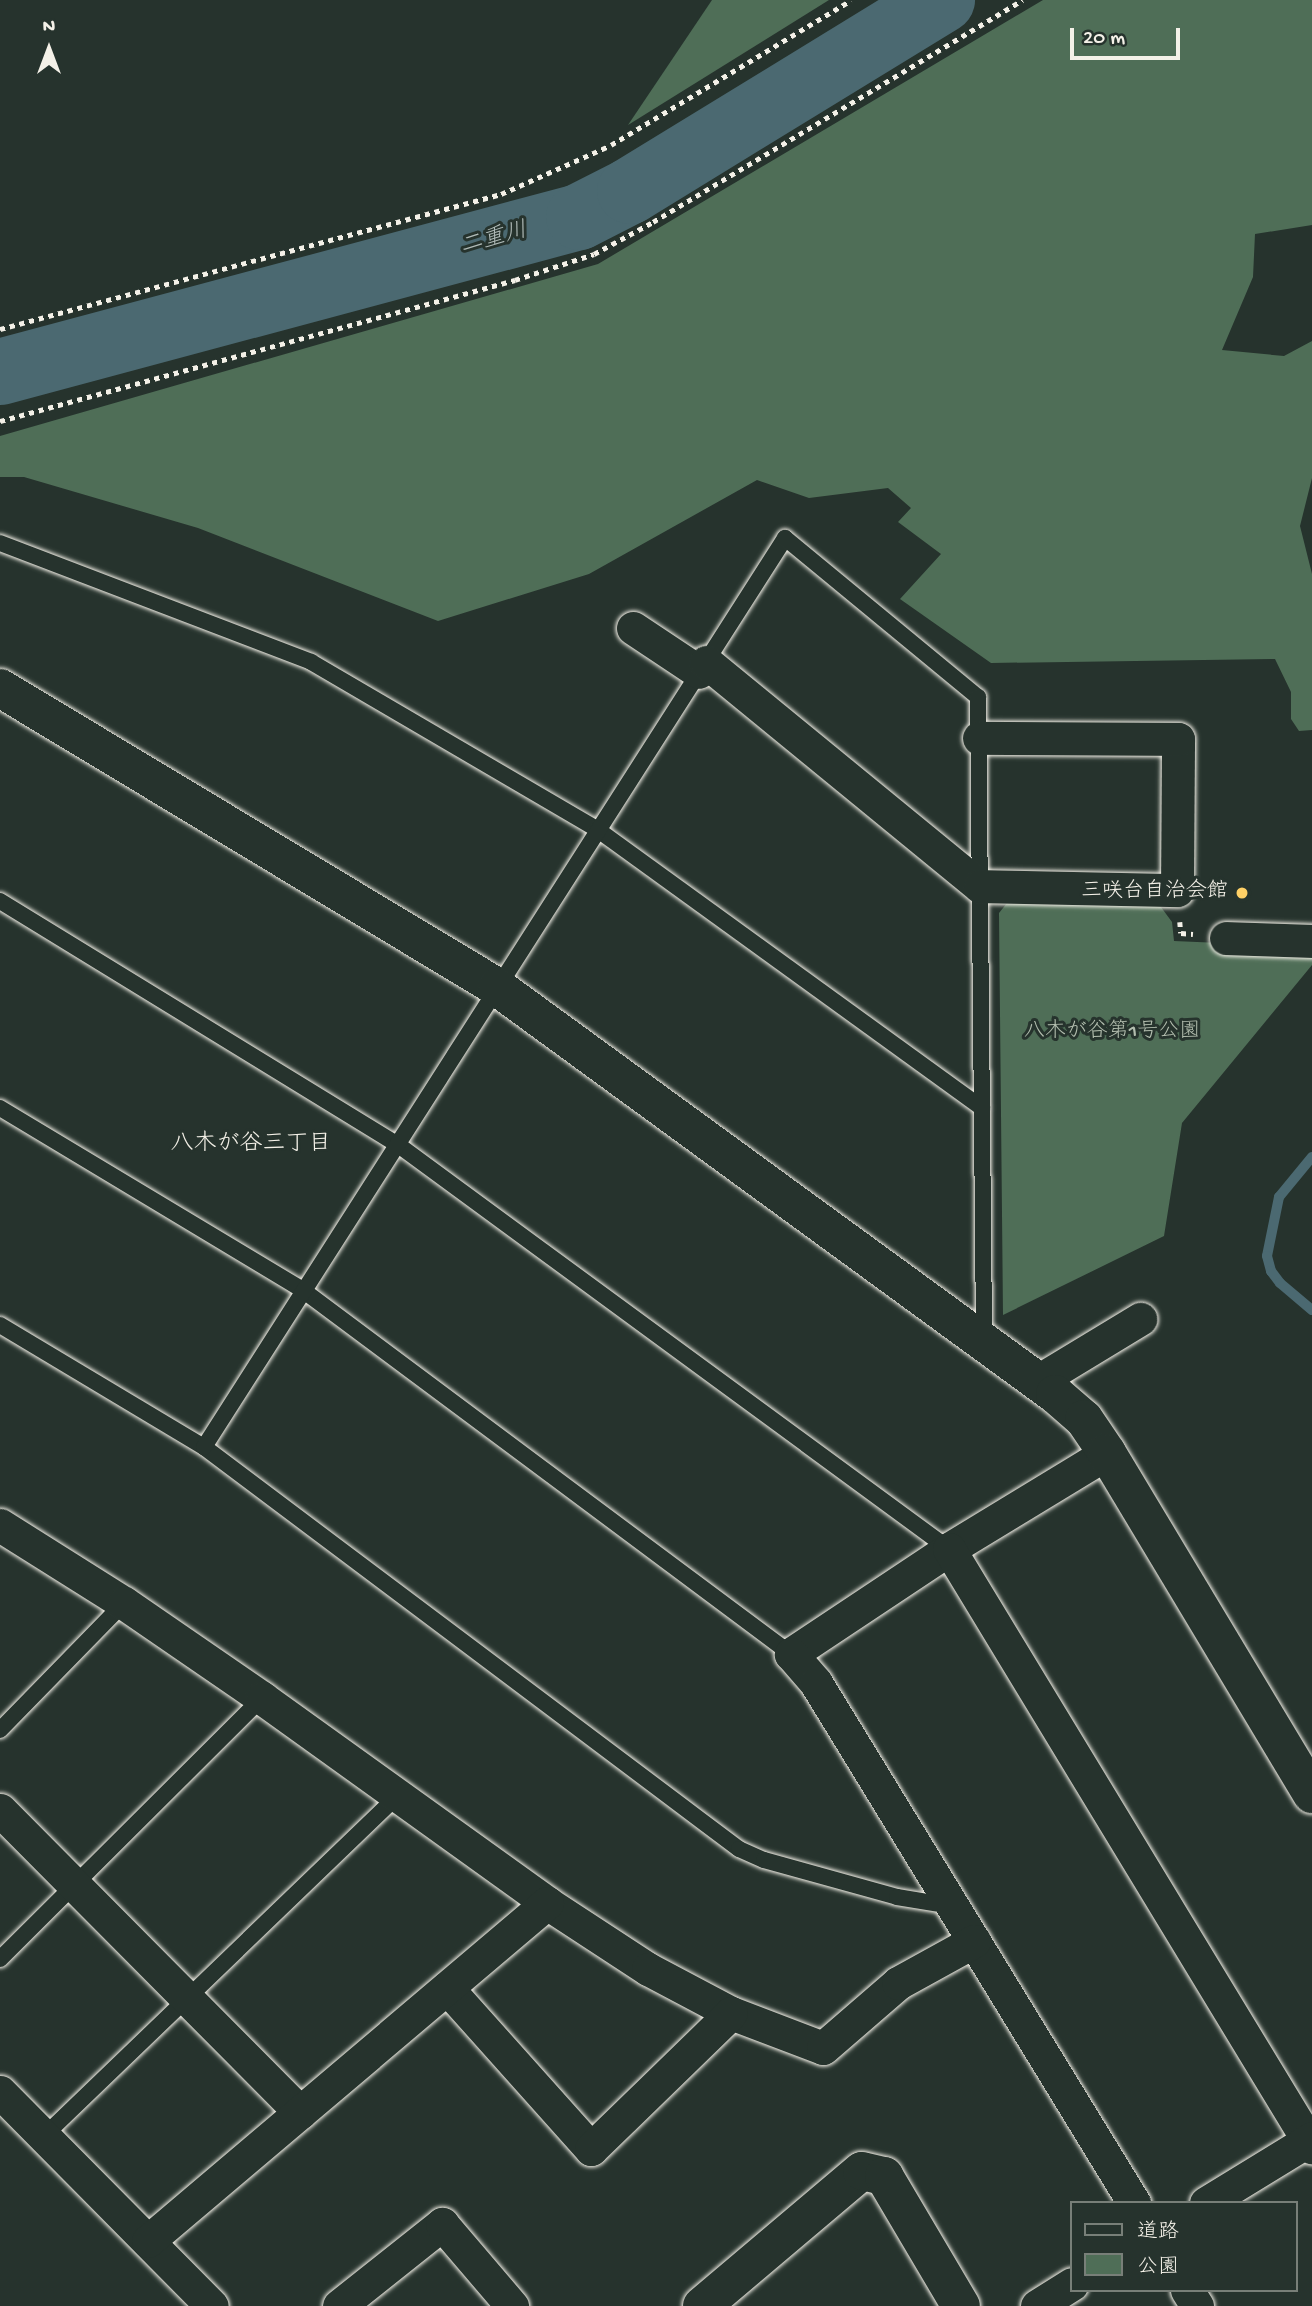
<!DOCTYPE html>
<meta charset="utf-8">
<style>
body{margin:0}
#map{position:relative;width:1312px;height:2306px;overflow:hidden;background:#26332d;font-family:"Gochi Hand","Klee One",sans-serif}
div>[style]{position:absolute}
.green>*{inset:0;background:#4f6e57}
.stream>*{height:10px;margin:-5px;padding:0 5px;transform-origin:5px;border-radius:5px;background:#4b6971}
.river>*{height:66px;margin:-33px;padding:0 33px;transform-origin:33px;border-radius:33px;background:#4b6971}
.path>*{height:4.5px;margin-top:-2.25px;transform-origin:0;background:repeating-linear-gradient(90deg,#f4f1e8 0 5px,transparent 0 10px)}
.roads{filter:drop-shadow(0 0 2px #f4f1e8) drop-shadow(0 0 2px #f4f1e8)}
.service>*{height:16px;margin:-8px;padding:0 8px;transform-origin:8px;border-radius:8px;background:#26332d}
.minor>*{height:33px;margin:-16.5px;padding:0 16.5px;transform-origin:16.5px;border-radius:16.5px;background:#26332d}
.tertiary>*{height:38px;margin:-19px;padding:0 19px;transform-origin:19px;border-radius:19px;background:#26332d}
.dots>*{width:19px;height:19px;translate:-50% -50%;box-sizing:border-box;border:4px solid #26332d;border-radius:50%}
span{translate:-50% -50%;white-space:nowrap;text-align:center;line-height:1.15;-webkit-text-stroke:6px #26332d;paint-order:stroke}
.poi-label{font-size:21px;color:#f4f1e8}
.right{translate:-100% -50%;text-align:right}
.park-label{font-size:21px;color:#b2bdae}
.water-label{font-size:23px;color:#b0bbb8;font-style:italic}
.neighbourhood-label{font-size:23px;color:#f4f1e8}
.legend{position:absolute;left:1070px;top:2201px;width:228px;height:91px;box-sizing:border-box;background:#26332d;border:2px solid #787f78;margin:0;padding:9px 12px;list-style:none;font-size:21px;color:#f4f1e8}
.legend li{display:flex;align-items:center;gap:14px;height:35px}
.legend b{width:35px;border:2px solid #787f78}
.north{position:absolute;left:14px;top:14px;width:70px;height:70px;-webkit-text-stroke:5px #26332d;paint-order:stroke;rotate:0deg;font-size:19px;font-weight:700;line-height:28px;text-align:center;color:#f4f1e8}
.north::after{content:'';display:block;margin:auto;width:24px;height:32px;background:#f4f1e8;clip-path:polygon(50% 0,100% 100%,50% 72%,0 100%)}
.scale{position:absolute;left:1070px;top:28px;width:110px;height:32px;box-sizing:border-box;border:4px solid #f4f1e8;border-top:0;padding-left:9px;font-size:21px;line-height:24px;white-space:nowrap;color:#f4f1e8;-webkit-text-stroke:5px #26332d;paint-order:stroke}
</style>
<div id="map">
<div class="green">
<div style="clip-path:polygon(712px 0,829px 0,628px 125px)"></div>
<div style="clip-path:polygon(1043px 0,1312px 0,1312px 225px,1255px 234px,1253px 277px,1222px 350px,1284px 356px,1312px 341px,1312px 478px,1300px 526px,1312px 574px,1312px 730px,1299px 731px,1291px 719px,1291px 692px,1275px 659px,991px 663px,900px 599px,941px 554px,898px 522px,911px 508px,888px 488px,809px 498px,757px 480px,589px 574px,438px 621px,198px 528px,24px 477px,0 477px,0 436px,598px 264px)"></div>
<div style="clip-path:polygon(1007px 903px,1158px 903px,1172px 922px,1174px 941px,1312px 947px,1312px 965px,1182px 1123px,1164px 1236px,1003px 1315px,999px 913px)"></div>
</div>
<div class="stream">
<div style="left:1312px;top:1157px;width:52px;rotate:129.5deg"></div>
<div style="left:1279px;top:1197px;width:60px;rotate:101.5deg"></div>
<div style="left:1267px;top:1256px;width:16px;rotate:75deg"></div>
<div style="left:1271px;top:1271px;width:15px;rotate:53deg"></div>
<div style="left:1280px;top:1283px;width:42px;rotate:40.2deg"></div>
</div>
<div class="river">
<div style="left:0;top:372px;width:599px;rotate:-14.99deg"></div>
<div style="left:579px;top:217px;width:57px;rotate:-27deg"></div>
<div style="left:630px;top:191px;width:366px;rotate:-31.5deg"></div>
</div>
<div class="path">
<div style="left:0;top:329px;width:519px;rotate:-15.08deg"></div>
<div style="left:501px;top:194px;width:120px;rotate:-24deg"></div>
<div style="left:611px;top:145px;width:280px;rotate:-31.1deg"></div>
<div style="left:0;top:421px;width:534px;rotate:-15.31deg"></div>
<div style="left:515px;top:280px;width:83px;rotate:-18.2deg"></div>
<div style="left:594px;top:254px;width:67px;rotate:-28.5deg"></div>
<div style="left:653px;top:222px;width:431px;rotate:-31deg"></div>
<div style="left:1180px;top:922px;width:11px;rotate:85deg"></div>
<div style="left:1181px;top:933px;width:12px;rotate:5deg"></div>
</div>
<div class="roads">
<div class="service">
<div style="left:0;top:543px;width:333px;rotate:20.9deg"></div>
<div style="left:311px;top:662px;width:333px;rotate:30.3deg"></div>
<div style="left:598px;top:830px;width:474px;rotate:35.9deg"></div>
<div style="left:0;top:901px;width:465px;rotate:31.5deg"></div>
<div style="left:397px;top:1144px;width:685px;rotate:36.27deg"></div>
<div style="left:0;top:1108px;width:355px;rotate:31deg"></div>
<div style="left:304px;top:1291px;width:607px;rotate:36.7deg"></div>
<div style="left:0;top:1325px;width:238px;rotate:30.9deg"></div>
<div style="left:204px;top:1447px;width:669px;rotate:36.92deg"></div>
<div style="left:739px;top:1849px;width:27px;rotate:24deg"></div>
<div style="left:764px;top:1860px;width:138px;rotate:15.5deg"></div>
<div style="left:897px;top:1897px;width:56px;rotate:9.3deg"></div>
<div style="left:204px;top:1447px;width:1079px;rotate:-57.41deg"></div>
<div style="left:785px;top:538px;width:250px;rotate:39.5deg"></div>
<div style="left:978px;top:697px;width:641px;rotate:89.46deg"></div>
<div style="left:0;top:1730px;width:177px;rotate:-45.7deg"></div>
<div style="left:0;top:1959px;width:370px;rotate:-44.9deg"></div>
<div style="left:44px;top:2136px;width:490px;rotate:-43.9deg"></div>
</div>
<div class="minor">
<div style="left:633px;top:628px;width:79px;rotate:33.7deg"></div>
<div style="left:706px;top:662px;width:354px;rotate:39.3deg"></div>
<div style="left:980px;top:886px;width:197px;rotate:1.2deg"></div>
<div style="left:1177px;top:890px;width:151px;rotate:-89.6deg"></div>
<div style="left:1178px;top:739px;width:199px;rotate:-179.7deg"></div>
<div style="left:1226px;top:938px;width:86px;rotate:2deg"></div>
<div style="left:1036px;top:1382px;width:122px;rotate:-31.2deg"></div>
<div style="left:1107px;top:1453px;width:185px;rotate:148.7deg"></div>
<div style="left:949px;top:1549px;width:190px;rotate:146.4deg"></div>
<div style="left:791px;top:1654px;width:38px;rotate:49deg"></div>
<div style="left:816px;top:1683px;width:610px;rotate:58.55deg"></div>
<div style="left:0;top:1525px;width:146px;rotate:32.2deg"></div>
<div style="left:124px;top:1603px;width:168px;rotate:34.5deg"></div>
<div style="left:262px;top:1698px;width:351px;rotate:35.7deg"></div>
<div style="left:547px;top:1903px;width:121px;rotate:33.2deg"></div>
<div style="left:648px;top:1969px;width:94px;rotate:27.9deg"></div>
<div style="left:731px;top:2013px;width:98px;rotate:20.8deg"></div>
<div style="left:823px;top:2048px;width:99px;rotate:-40.9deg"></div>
<div style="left:898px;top:1983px;width:87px;rotate:-28.9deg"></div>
<div style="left:949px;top:1549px;width:700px;rotate:58.74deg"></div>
<div style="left:0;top:1810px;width:426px;rotate:45.2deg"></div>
<div style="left:447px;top:1988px;width:216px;rotate:48.2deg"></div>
<div style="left:591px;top:2149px;width:195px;rotate:-44.2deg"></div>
<div style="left:0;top:2092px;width:301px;rotate:45.3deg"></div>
<div style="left:1206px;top:2203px;width:124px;rotate:-31.5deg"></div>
<div style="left:148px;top:2241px;width:523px;rotate:-40.27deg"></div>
<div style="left:1187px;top:2290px;width:19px;rotate:58deg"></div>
<div style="left:339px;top:2306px;width:132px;rotate:-38.5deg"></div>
<div style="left:442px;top:2224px;width:108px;rotate:49.5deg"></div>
<div style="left:1037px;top:2306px;width:41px;rotate:-32.2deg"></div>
</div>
<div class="tertiary">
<div style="left:0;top:688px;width:580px;rotate:31.03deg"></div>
<div style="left:497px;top:987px;width:691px;rotate:36.11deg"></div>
<div style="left:1055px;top:1394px;width:38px;rotate:41deg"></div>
<div style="left:1084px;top:1419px;width:41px;rotate:55.9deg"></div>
<div style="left:1107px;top:1453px;width:398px;rotate:59deg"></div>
<div style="left:702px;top:2306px;width:209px;rotate:-40.2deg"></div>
<div style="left:862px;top:2171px;width:23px;rotate:13deg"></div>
<div style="left:884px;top:2176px;width:151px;rotate:59.4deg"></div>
</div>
</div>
<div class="dots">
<div style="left:1242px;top:893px;background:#ffd166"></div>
</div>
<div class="poi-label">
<span class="right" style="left:1228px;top:893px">三咲台自治会館</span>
</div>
<div class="park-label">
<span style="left:1112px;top:1033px">八木が谷第1号公園</span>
</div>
<div class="water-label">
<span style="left:494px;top:240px;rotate:-15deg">二重川</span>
</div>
<div class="neighbourhood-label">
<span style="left:251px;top:1145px">八木が谷三丁目</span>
</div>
<ul class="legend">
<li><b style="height:9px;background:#26332d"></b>道路</li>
<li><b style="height:19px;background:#4f6e57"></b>公園</li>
</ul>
<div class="north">N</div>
<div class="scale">20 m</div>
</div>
